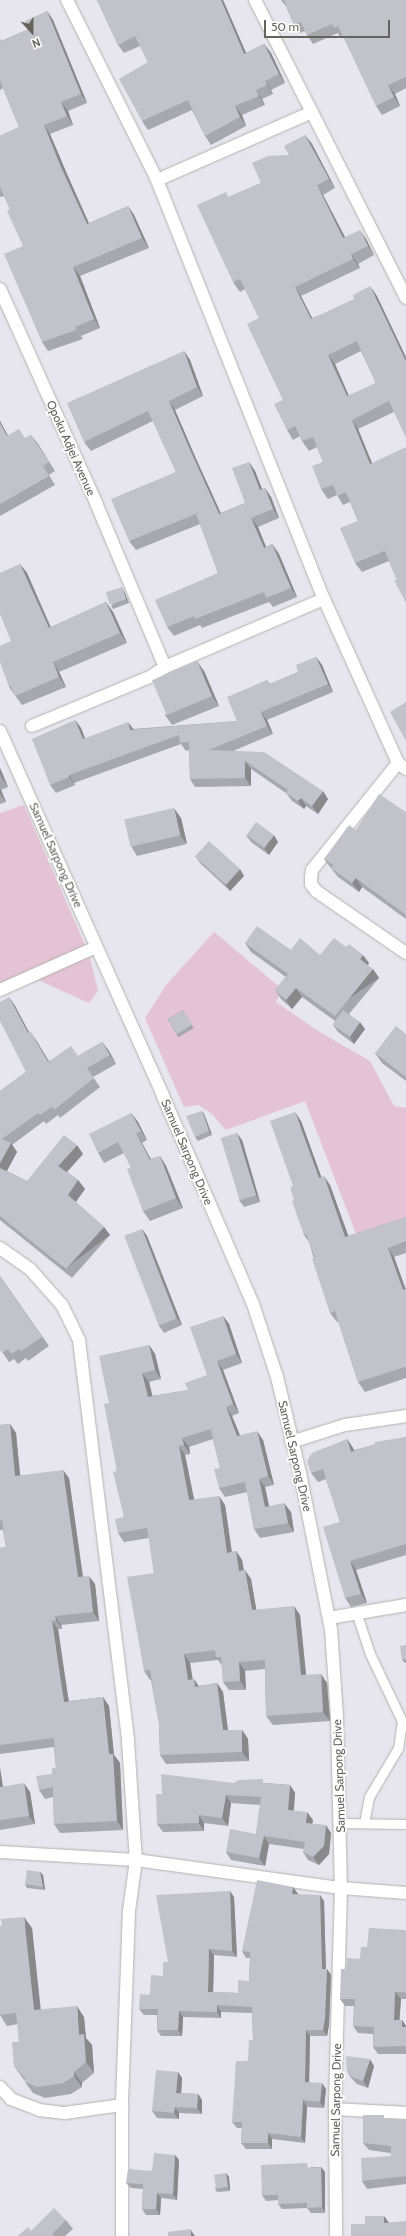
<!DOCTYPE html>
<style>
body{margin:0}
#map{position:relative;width:406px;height:2236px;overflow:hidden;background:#e7e5ee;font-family:Cabin,sans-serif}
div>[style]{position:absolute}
.green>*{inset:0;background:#e4c3d5}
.roads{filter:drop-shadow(0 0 1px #b3b4ae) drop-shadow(0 0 1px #b3b4ae)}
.service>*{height:9px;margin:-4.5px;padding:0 4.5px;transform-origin:4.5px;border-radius:4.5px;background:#fff}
.minor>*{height:12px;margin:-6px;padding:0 6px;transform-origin:6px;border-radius:6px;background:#fff}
.tertiary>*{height:12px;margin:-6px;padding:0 6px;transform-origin:6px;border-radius:6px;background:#fff}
.wall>*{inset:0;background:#a7a7ae;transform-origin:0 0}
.shaded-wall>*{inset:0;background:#88888d;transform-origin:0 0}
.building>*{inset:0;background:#c2c2ca;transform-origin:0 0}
span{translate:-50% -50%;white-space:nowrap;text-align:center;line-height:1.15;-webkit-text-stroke:3.5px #fff;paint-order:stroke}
.street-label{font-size:12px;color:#64645d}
.north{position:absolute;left:12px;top:12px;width:40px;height:40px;-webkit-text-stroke:3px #fff;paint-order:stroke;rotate:159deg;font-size:11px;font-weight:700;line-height:16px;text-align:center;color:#64645d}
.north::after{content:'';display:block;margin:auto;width:14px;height:18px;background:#64645d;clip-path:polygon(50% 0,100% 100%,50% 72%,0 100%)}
.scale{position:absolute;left:264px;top:20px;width:126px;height:18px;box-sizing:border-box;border:2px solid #64645d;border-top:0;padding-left:5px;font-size:12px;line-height:14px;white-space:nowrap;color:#64645d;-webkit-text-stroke:3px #fff;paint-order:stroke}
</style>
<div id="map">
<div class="green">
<div style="clip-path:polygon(24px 805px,89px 954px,98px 991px,89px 1003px,38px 980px,0 994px,0 813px)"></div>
<div style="clip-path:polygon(214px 932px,282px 989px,276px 1002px,318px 1031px,370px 1061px,394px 1106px,406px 1108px,406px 1220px,358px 1239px,305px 1101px,226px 1130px,212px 1114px,199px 1105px,184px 1107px,145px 1018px,167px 984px)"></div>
</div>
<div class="roads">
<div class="service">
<div style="left:356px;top:1612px;width:44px;rotate:71.6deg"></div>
<div style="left:370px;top:1654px;width:74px;rotate:64.5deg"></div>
<div style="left:402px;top:1721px;width:27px;rotate:98deg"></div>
<div style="left:398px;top:1748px;width:57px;rotate:120.6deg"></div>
<div style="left:369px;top:1797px;width:25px;rotate:101deg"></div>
<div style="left:341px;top:1823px;width:65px;rotate:0.9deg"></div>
</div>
<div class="minor">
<div style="left:67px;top:0;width:201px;rotate:63.4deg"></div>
<div style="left:157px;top:180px;width:451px;rotate:68.3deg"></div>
<div style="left:324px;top:599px;width:180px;rotate:65.7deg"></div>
<div style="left:398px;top:763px;width:10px;rotate:37deg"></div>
<div style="left:255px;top:0;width:334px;rotate:63.1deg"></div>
<div style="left:157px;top:180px;width:169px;rotate:-23.7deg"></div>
<div style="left:0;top:289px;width:235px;rotate:65.8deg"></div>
<div style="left:96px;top:503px;width:178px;rotate:67.2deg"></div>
<div style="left:32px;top:726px;width:128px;rotate:-22.6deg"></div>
<div style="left:150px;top:677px;width:18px;rotate:-34deg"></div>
<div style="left:165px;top:667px;width:173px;rotate:-23.2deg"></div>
<div style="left:398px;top:763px;width:137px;rotate:128.8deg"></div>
<div style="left:312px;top:870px;width:7px;rotate:98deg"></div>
<div style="left:311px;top:877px;width:7px;rotate:90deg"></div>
<div style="left:311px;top:884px;width:9px;rotate:54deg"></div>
<div style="left:316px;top:891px;width:109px;rotate:34.6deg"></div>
<div style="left:0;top:990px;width:105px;rotate:-24.1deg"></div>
<div style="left:0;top:1248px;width:37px;rotate:35deg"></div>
<div style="left:30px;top:1269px;width:48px;rotate:48.4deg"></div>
<div style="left:62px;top:1305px;width:39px;rotate:64deg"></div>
<div style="left:79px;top:1340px;width:404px;rotate:83deg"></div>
<div style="left:128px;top:1741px;width:119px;rotate:86.2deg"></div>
<div style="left:136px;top:1860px;width:51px;rotate:97.8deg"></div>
<div style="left:129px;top:1911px;width:194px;rotate:92.1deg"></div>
<div style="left:122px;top:2105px;width:131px;rotate:90deg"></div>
<div style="left:291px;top:1442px;width:57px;rotate:-17.5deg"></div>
<div style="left:345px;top:1425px;width:62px;rotate:-8.4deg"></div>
<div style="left:329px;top:1618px;width:78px;rotate:-9.6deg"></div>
<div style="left:0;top:1852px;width:136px;rotate:3.4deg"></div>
<div style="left:136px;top:1860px;width:207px;rotate:7.8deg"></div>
<div style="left:341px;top:1888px;width:65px;rotate:4.4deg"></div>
<div style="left:0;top:2087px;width:16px;rotate:47deg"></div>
<div style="left:11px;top:2099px;width:30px;rotate:21deg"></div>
<div style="left:39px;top:2110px;width:26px;rotate:7deg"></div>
<div style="left:65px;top:2113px;width:58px;rotate:-8deg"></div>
<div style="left:335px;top:2109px;width:71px;rotate:3.2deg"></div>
</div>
<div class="tertiary">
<div style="left:0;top:731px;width:400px;rotate:65.9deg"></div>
<div style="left:163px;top:1096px;width:227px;rotate:66.6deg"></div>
<div style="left:253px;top:1304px;width:77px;rotate:71.8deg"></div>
<div style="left:277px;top:1377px;width:99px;rotate:76.5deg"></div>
<div style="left:300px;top:1473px;width:159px;rotate:78.8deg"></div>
<div style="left:331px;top:1629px;width:88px;rotate:86.1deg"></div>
<div style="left:337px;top:1717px;width:171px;rotate:88.7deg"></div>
<div style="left:341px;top:1888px;width:221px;rotate:91.6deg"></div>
<div style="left:335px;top:2109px;width:127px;rotate:89.5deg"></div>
</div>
</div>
<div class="wall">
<div style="clip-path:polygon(97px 0,223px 0,246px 53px,264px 44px,271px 53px,285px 83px,271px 90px,273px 94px,262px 99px,265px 105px,242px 115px,246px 126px,211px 145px,205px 136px,192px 110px,148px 130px,142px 121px,148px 62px,140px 46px,124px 53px,118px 45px)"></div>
<div style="clip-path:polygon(281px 0,406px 0,406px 88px,395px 94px,400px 106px,382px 115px,376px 106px,343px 35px,340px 37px,338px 33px,313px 44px,307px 35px,305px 31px,300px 33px,294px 25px,286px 6px)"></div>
<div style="clip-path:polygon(47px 11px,53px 20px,87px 103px,68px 111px,73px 125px,50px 134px,67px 174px,89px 223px,128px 206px,134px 215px,149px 248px,80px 276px,100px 328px,81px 336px,83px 339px,48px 351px,42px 342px,23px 246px,10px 209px,4px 196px,0 197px,0 136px,19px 127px,3px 88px,0 90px,0 38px,1px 41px,29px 29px)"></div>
<div style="clip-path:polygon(evenodd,305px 135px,312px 144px,335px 188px,323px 195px,345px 237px,366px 239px,374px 255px,358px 264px,360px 268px,301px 296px,312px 318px,377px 296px,394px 412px,358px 429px,372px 463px,397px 580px,389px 561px,362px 572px,355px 563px,358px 521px,350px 502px,343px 505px,337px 495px,328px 499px,321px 489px,323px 462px,317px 447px,309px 451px,302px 441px,300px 436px,293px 440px,287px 430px,283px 400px,259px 318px,245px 289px,240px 292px,233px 282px,229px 197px,261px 183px,289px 155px,305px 135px,361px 351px,376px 383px,349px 396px,335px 364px,361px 351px)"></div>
<div style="clip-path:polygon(184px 351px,190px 360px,203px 396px,175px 410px,197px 461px,221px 513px,245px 503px,249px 462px,255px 471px,262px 489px,265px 488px,271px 497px,279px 518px,258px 527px,266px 547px,272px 544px,279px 554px,297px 597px,273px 607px,269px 602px,202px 628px,200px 625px,174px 636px,167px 627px,218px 573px,200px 524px,136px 550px,129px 541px,176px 472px,153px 421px,91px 451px,84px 442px)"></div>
<div style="clip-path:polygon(0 421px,8px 436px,26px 438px,31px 435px,55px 471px,49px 475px,55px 485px,0 516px)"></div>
<div style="clip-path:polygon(20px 564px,27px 573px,51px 627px,106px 602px,113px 612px,127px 643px,59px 672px,66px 687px,22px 705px,9px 687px,11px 641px)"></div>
<div style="clip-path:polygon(124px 591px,129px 603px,113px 609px,111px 606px)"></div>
<div style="clip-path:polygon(316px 657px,322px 665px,333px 692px,267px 720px,273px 734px,233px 751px,328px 799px,318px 814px,306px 806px,304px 809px,292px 801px,286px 793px,251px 769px,251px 786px,195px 787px,190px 779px,189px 750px,186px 751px,181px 744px,74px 783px,75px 785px,56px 793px,50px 785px,75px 720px,81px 728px,85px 738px,133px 729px,237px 721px,267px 680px,270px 684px,298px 672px)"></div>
<div style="clip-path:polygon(204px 671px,219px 706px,172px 725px,165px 715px)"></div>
<div style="clip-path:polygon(0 768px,8px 787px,1px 790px,6px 802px,0 804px)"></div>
<div style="clip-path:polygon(406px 812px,406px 919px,362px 887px,359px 892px,338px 877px,324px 859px,356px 830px)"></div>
<div style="clip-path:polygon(181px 818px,187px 844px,137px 856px,131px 846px)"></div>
<div style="clip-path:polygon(246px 835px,278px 842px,269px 855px,251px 842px)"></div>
<div style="clip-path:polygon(195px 856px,244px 876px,230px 891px,200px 863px)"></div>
<div style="clip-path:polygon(245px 943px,291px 950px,320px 955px,346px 947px,369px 963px,368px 965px,379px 978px,349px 1014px,365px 1029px,354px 1044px,338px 1032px,333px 1025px,335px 1021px,302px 997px,292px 1009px,281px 999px,275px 990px,286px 977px,251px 952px)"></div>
<div style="clip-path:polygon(9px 997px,15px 1006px,29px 1032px,36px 1040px,49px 1061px,78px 1056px,102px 1042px,109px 1051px,116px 1064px,93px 1077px,100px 1087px,60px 1118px,58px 1115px,46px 1124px,44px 1121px,12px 1145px,17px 1152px,7px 1171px,27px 1181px,83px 1154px,67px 1172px,78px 1180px,85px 1189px,76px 1202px,104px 1227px,110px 1235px,72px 1278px,0 1220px,0 1091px,26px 1072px)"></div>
<div style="left:183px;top:1010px;width:21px;height:18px;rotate:59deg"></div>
<div style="clip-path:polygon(406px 1034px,406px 1081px,382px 1063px,375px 1053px)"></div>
<div style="clip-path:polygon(202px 1111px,204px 1114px,212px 1135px,198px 1141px,195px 1137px)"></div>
<div style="clip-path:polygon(131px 1113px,138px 1122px,147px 1140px,142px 1143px,151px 1159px,160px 1156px,166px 1166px,183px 1208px,150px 1221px,143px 1211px,131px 1167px,124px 1153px,104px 1163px,98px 1153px)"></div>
<div style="clip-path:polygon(301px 1121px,321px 1177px,330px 1185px,348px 1236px,406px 1217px,406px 1253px,394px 1257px,406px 1289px,406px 1378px,365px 1392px,358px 1382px,338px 1321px,337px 1322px,330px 1313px,309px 1242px,304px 1235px,294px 1200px,293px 1186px)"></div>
<div style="clip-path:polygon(242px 1140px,260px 1202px,244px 1207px,239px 1200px)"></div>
<div style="clip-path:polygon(142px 1229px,147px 1236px,182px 1325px,164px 1333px,159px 1326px)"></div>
<div style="clip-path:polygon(0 1276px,49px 1346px,28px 1361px,26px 1358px,18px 1364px,14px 1359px,9px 1362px,0 1349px)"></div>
<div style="clip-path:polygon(223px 1316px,229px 1324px,242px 1363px,223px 1370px,239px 1413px,232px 1416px,240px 1436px,263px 1440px,274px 1485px,265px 1487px,269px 1506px,291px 1512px,294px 1532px,260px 1538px,254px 1529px,247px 1492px,225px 1497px,219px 1488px,220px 1468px,213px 1439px,189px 1447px,190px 1454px,185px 1455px,194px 1499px,225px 1505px,232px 1552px,236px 1551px,242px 1560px,244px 1570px,251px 1579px,256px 1610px,300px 1615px,306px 1675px,327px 1683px,330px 1721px,273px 1725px,266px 1716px,265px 1669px,245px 1671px,246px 1690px,229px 1690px,223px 1682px,222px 1666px,218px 1660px,190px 1663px,193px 1680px,194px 1679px,198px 1686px,217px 1683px,223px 1692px,228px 1730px,242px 1730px,248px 1739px,249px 1761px,166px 1764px,160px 1755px,159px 1724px,151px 1680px,150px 1680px,144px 1671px,154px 1573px,149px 1538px,124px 1542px,118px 1533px,124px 1517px,117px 1471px,109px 1403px,149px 1345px,155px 1354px,161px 1379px,149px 1382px,152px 1396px,188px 1390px,207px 1375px)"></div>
<div style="clip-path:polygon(10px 1424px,16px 1433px,20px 1475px,69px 1478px,83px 1576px,95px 1584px,99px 1621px,61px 1625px,62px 1629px,58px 1629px,66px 1685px,69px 1701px,103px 1697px,109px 1706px,114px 1755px,120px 1763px,123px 1830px,60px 1833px,54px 1824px,53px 1797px,45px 1799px,39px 1790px,52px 1774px,56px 1768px,54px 1747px,0 1754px,0 1548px,6px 1547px,3px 1530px,0 1530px,0 1425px)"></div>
<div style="clip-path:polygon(406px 1437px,406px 1555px,356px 1570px,367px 1603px,351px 1607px,345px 1598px,340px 1522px,326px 1479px,318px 1482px,311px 1473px,347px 1439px,353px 1448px,354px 1450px)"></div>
<div style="clip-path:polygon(406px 1645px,406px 1663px,405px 1663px,402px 1660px)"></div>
<div style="clip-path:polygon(0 1768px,3px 1786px,30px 1792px,35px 1824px,0 1830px)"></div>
<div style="clip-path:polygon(234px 1783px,266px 1783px,290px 1785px,295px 1793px,294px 1811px,313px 1820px,312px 1824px,331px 1833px,329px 1854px,319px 1865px,308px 1860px,303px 1852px,304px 1849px,269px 1844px,265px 1866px,231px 1860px,226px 1852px,256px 1834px,260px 1805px,231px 1803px,228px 1826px,204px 1823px,204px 1831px,163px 1832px,157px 1824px,162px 1794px)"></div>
<div style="clip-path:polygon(40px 1872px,43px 1875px,45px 1890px,27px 1888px,25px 1884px)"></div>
<div style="clip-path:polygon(293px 1887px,298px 1894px,324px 1901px,326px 1969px,327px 1969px,331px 1975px,329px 2025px,327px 2036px,310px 2036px,309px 2082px,326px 2089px,324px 2108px,307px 2107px,305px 2143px,272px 2139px,272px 2149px,246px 2149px,241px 2143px,242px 2128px,237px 2128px,232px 2122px,253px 2040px,252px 2013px,221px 2012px,221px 2018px,183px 2017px,182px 2036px,161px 2036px,157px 2030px,157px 2015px,144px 2015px,139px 2009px,163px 1976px,168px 1962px,230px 1891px,234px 1897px,237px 1957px,214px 1955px,213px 1992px,238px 1993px,249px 1981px,250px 1958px,246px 1958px,242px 1951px)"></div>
<div style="clip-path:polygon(0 1926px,32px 1928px,40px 2010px,84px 2017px,86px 2038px,92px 2045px,94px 2073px,82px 2083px,82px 2087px,71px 2094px,45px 2098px,33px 2093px,25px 2082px,25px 2081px,22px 2077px,14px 2066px,19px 2042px,18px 2024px,7px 2026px,0 2015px)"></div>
<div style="clip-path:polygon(406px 1930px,406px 1999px,401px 1999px,399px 2020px,402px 2020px,406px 2026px,406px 2054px,378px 2054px,373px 2047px,373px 2034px,358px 2033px,353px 2026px,354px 2006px,345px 2006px,340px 1999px,346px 1969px,360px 1959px,367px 1947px)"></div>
<div style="clip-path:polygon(374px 2066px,368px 2088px,357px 2084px,351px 2078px,347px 2071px)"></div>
<div style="clip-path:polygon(178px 2072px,182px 2078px,181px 2093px,198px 2094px,202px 2100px,202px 2114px,179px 2113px,179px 2119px,157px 2118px,152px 2111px)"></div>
<div style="clip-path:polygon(387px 2119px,406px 2119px,406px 2184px,367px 2189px,362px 2181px,391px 2156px,391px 2153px,369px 2150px,363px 2143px)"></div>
<div style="clip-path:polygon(175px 2155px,179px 2160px,177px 2200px,161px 2198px,160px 2215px,146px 2215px,142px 2209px,143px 2189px,131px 2188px,126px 2183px,152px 2171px)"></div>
<div style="clip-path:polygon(311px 2167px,321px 2167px,325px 2172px,325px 2213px,311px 2213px,307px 2208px,282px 2209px,278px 2204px,278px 2200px,266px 2201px,262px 2195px)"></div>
<div style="clip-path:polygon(226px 2173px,229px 2177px,230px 2191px,217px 2192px,215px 2188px)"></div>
<div style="clip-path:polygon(66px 2220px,73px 2229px,65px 2236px,18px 2236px,31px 2231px)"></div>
</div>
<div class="shaded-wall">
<div style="clip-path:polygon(221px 0,223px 0,250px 62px,244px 54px)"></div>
<div style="clip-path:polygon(47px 11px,53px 20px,87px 103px,81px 94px)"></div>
<div style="clip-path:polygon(264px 44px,271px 53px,285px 83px,279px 74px)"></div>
<div style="clip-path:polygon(265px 81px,271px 90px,273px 94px,267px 85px)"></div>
<div style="clip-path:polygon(388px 85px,395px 94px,400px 106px,394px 97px)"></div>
<div style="clip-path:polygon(256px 90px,262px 99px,265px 105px,259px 96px)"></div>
<div style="clip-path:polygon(61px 102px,68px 111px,73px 125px,67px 116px)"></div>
<div style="clip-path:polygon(235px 106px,242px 115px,246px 126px,240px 117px)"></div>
<div style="clip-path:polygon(44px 125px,50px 134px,67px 174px,93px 233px,87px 224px,60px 165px)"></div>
<div style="clip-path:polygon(305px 135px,312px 144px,335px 188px,329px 179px)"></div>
<div style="clip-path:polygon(317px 185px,323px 195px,350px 247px,343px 238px)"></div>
<div style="clip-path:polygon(128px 206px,134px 215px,149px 248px,142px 238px)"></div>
<div style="clip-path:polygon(360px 230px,366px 239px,374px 255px,368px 246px)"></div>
<div style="clip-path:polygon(351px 254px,358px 264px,360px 268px,353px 259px)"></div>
<div style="clip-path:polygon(73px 267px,80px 276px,100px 328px,94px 319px)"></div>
<div style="clip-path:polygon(370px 286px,377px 296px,406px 357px,406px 362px)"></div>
<div style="clip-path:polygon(295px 287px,301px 296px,317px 328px,311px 319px)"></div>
<div style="clip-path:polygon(184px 351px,190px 360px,203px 396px,197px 387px)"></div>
<div style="clip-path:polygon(328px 355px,335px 364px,353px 406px,347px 396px)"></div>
<div style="clip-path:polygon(169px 401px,175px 410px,197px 461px,225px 523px,219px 514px,191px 452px)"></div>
<div style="clip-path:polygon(352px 420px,358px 429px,376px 473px,370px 464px)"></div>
<div style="clip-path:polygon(0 421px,13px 445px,7px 436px,0 423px)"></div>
<div style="clip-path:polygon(31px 435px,38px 444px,55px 471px)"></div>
<div style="clip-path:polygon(249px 462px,255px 471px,266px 499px,260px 490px)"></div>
<div style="clip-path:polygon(265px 488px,271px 497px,279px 518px,273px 509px)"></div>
<div style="clip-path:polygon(251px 518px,258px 527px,270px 557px,264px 548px)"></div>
<div style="clip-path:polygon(272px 544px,279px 554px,297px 597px,291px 588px)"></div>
<div style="clip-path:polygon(20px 564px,27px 573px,55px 638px,49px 628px)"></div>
<div style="clip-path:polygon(122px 587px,124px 591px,129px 603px,126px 599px)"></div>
<div style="clip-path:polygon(106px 602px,113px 612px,127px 643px,120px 633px)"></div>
<div style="clip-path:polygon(316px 657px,322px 665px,333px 692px,328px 684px)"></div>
<div style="clip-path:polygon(197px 661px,204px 671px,219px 706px,212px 696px)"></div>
<div style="clip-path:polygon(53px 662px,59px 672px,66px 687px,59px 677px)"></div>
<div style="clip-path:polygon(261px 712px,267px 720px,273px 734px,267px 726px)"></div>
<div style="clip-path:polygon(75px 720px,81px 728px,88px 747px,83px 739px)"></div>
<div style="clip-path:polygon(128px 722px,134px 730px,130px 730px)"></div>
<div style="clip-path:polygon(245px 761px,251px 769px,251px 786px,245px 778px)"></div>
<div style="clip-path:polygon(0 768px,8px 787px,2px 778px,0 774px)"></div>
<div style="clip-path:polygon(69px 775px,74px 783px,75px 785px,69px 777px)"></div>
<div style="clip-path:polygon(0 789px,1px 790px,6px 802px,0 794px)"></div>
<div style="clip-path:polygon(323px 791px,328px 799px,318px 814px,312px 806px)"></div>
<div style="clip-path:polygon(301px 798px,306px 806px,304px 809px,298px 801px)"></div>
<div style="clip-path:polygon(174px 808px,181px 818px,187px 844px,180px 835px)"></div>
<div style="clip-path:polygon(274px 835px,278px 842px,269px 855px,264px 848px)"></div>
<div style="clip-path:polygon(240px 869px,244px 876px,230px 891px,225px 884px)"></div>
<div style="clip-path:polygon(356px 878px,362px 887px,359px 892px,352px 883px)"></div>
<div style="clip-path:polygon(363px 955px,369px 963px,366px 967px,360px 959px)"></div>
<div style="left:373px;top:969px;width:11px;height:60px;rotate:56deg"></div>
<div style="clip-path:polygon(296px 988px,302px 997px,292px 1009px,286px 1000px)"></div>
<div style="clip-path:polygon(9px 997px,15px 1006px,34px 1042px,28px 1033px)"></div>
<div style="clip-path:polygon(360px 1022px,365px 1029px,354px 1044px,350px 1037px)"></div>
<div style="clip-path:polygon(30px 1031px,36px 1040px,54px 1071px,48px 1062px)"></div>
<div style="clip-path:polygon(102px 1042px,109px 1051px,116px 1064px,110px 1055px)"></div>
<div style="clip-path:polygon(202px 1111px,204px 1114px,212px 1135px,209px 1131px)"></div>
<div style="clip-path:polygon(295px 1112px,301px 1121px,325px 1187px,319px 1178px)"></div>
<div style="clip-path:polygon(131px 1113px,138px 1122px,147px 1140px,141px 1131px)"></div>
<div style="clip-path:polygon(136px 1133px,142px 1143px,156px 1170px,150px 1160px)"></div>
<div style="clip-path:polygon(237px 1133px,242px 1140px,260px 1202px,256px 1195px)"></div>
<div style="clip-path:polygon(11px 1143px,17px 1152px,4px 1176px,0 1169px,0 1163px)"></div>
<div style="clip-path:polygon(77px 1145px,83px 1154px,64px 1175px,58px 1166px)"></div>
<div style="clip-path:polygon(160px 1156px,166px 1166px,183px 1208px,176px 1198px)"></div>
<div style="clip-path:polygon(324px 1176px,330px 1185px,352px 1246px,345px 1237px)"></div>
<div style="clip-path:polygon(78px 1180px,85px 1189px,74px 1204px,68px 1195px)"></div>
<div style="left:104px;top:1227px;width:10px;height:57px;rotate:53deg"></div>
<div style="clip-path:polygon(142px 1229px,147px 1236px,182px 1325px,177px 1318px)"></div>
<div style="clip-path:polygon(388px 1248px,394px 1257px,406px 1291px,403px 1290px)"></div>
<div style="clip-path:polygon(223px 1316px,229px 1324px,242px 1363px,236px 1354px)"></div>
<div style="clip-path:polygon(149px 1345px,155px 1354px,161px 1379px,155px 1370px)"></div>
<div style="clip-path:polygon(217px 1361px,223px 1370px,239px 1413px,233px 1404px)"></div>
<div style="clip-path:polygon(142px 1373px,149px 1382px,155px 1406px,148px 1397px)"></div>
<div style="clip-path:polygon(226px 1407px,232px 1416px,244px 1445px,237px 1436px)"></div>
<div style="clip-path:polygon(10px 1424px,16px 1433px,21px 1485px,15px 1476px)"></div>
<div style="clip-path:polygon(257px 1431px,263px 1440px,274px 1485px,268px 1476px)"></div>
<div style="clip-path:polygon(182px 1438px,189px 1447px,190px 1454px,184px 1445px)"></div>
<div style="clip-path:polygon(347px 1439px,353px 1448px,357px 1460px,351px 1452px)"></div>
<div style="clip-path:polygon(179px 1446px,185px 1455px,196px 1509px,189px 1500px)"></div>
<div style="clip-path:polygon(63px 1470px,69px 1478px,84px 1586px,78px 1577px)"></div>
<div style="clip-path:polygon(259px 1479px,265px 1487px,271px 1516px,265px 1507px)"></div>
<div style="clip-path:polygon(219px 1496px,225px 1505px,233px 1562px,227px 1553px)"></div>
<div style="clip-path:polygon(284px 1503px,291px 1512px,294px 1532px,288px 1523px)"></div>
<div style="clip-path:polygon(236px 1551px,242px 1560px,245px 1580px,239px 1571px)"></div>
<div style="clip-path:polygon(350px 1561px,356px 1570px,367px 1603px,361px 1594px)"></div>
<div style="clip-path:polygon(245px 1570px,251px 1579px,258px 1619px,252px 1610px)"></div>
<div style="clip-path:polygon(89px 1576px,95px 1584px,99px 1621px,93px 1612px)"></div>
<div style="clip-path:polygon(294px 1606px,300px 1615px,307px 1684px,301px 1675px)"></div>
<div style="clip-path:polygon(55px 1616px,61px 1625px,62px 1629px,56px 1620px)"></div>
<div style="clip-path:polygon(52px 1621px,58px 1629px,70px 1710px,64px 1702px)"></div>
<div style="clip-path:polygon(184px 1654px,190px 1663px,194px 1689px,188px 1680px)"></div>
<div style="clip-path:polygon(239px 1662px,245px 1671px,246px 1690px,240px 1681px)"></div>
<div style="clip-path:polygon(321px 1674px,327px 1683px,330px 1721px,323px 1712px)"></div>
<div style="clip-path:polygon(194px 1679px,200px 1688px,195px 1687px)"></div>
<div style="clip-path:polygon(217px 1683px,223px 1692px,229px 1739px,223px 1730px)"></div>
<div style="clip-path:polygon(103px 1697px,109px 1706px,114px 1755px,120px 1763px,123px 1830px,117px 1821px,109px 1754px)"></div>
<div style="clip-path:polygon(242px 1730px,248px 1739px,249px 1761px,242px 1752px)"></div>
<div style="clip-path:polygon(0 1768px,4px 1796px,0 1789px)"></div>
<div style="clip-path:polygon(24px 1783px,30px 1792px,35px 1824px,29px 1816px)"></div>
<div style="clip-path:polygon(290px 1785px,295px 1793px,293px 1818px,288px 1810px)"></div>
<div style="clip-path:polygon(226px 1795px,231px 1803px,228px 1826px,222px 1818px)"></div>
<div style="clip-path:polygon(307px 1812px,313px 1820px,311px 1831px,306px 1823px)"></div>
<div style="clip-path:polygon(199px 1815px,204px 1823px,204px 1831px,199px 1823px)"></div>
<div style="clip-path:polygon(326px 1825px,331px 1833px,329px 1854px,319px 1865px,313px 1857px)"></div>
<div style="clip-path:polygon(264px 1836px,269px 1844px,265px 1866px,259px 1858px)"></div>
<div style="clip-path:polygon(40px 1872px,43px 1875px,45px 1890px,43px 1887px)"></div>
<div style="clip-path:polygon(293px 1887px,298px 1894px,297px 1900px,292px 1894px)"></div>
<div style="clip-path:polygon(230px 1891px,234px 1897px,237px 1957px,232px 1951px)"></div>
<div style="clip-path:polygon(320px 1895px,324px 1901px,326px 1975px,322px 1969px)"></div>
<div style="clip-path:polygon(24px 1917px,32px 1928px,42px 2021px,34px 2010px)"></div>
<div style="clip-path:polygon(209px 1949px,214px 1955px,213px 1998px,208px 1992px)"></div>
<div style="clip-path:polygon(327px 1969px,331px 1975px,329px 2025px,327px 2036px,323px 2030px)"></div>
<div style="clip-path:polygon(395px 1992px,401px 1999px,399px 2027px,394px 2020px)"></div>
<div style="clip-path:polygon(217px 2005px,221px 2012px,221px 2018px,217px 2012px)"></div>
<div style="clip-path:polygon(77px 2006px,84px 2017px,86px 2038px,92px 2045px,94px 2073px,86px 2062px,79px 2035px)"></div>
<div style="clip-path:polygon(179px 2011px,183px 2017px,182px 2036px,178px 2030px)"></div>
<div style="clip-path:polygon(402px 2020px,406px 2026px,406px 2033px,402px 2027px)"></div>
<div style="clip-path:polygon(306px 2030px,310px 2036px,309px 2088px,305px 2082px)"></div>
<div style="clip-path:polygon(370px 2059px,374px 2066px,368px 2088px,363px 2081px)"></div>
<div style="clip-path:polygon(74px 2072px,82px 2083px,82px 2087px,74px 2076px)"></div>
<div style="clip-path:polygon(178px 2072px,182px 2078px,181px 2099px,176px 2093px)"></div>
<div style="clip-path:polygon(322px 2083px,326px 2089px,324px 2108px,320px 2102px)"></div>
<div style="clip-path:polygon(198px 2094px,202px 2100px,202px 2114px,197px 2108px)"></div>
<div style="clip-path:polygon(303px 2100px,307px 2107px,305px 2143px,301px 2137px)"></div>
<div style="clip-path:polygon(175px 2107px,179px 2113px,179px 2119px,174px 2113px)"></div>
<div style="clip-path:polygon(268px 2133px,272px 2139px,272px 2149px,268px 2143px)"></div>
<div style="clip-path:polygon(175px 2155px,179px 2160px,177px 2200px,173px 2194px)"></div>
<div style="clip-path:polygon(321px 2167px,325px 2172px,325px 2213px,322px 2207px)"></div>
<div style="clip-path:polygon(226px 2173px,229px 2177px,230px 2191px,228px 2187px)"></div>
<div style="clip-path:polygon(157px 2193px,161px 2198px,160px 2215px,156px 2209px)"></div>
<div style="clip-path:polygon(384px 2216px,390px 2224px,384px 2223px)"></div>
<div style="clip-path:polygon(190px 2229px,195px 2236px,191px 2236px)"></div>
</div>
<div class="building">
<div style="clip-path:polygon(97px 0,221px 0,244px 54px,264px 44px,279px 74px,265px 81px,267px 85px,256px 90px,259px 96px,235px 106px,240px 117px,205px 136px,188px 100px,142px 121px,119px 79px,148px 62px,135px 36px,118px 45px)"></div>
<div style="clip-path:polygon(284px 0,406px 0,406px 77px,388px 85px,394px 97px,376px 106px,338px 26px,334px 28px,332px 24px,307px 35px,301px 22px,294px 25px)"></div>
<div style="clip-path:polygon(47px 11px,81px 94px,61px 102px,67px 116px,44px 125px,60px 165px,87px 224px,128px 206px,142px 238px,73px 267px,94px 319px,75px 327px,76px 330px,42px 342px,4px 254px,23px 246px,7px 211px,10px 209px,0 187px,0 136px,19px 127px,0 80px,0 42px,29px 29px,25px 21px)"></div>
<div style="clip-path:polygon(evenodd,305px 135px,329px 179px,317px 185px,343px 238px,360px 230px,368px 246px,351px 254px,353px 259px,295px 287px,311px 319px,354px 299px,353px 295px,370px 286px,406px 362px,406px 438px,389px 401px,352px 420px,370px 464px,406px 447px,406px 603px,394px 580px,397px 580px,385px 551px,355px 563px,340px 528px,358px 521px,346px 492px,337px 496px,333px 485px,321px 489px,312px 466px,323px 462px,313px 437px,302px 441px,295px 426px,287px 430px,274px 404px,283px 400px,247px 324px,259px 318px,240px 279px,233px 282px,197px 205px,226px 192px,228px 197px,261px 183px,252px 163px,268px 156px,289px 155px,284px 146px,305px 135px,357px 341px,376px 383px,347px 396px,328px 355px,357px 341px)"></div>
<div style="clip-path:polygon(184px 351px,197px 387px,169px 401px,191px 452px,219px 514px,245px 503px,232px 468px,249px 462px,260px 490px,265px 488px,273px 509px,251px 518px,264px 548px,272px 544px,291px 588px,266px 598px,264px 592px,195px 619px,194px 616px,167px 627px,155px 600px,218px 573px,196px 514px,129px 541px,111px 499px,176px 472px,148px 411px,84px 442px,67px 403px)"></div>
<div style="clip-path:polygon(0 423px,7px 436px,19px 429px,25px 438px,31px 435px,49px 462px,43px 466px,49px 476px,0 504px)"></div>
<div style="clip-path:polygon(20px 564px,49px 628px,106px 602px,120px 633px,53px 662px,59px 677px,15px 696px,11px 686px,9px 687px,0 662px,0 646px,11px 641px,0 614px,0 573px)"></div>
<div style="left:122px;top:587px;width:13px;height:17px;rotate:72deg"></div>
<div style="clip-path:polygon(316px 657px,328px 684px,261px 712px,267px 726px,209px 750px,264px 752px,323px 791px,312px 806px,301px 798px,298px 801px,286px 793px,288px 790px,245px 761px,245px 778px,190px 779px,189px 742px,180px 743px,179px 735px,69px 775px,69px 777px,50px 785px,32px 739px,75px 720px,83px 739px,128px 722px,130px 730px,237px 721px,227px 697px,267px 680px,269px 684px,298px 672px,296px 665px)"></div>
<div style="left:197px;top:661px;width:38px;height:49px;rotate:67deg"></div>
<div style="clip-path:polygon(406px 702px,406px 741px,390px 712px)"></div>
<div style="clip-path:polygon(379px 794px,406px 812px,406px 915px,356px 878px,352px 883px,331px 868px,333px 865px,324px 859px,349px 825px,356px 830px)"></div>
<div style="left:174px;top:808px;width:28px;height:51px;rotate:77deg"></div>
<div style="left:256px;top:822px;width:22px;height:16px;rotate:36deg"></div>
<div style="left:209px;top:841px;width:42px;height:21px;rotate:42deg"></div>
<div style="clip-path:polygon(257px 926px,291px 950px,300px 938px,320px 955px,334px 938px,346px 947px,349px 944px,363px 955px,360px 959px,373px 969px,335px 1016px,296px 988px,286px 1000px,275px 990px,288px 974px,245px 943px)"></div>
<div style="clip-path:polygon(9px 997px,28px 1033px,30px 1031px,48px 1062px,71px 1046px,78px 1056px,102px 1042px,110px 1055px,87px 1068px,94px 1078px,54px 1110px,52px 1107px,40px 1115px,38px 1113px,2px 1139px,11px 1143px,0 1163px,0 1091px,26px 1072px,0 1021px,0 1002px)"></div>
<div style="left:183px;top:1010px;width:17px;height:18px;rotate:57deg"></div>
<div style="left:343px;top:1010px;width:21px;height:18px;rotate:35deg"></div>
<div style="clip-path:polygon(396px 1026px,406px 1034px,406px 1077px,375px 1053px)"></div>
<div style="clip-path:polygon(202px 1111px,209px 1131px,195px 1137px,186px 1116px)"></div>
<div style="clip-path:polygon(295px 1112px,319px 1178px,324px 1176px,345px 1237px,406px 1217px,406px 1241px,388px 1248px,403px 1290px,406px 1289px,406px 1369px,405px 1367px,358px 1382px,335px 1311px,330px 1313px,312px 1259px,315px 1258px,306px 1234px,304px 1235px,292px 1201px,294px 1200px,290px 1188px,293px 1186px,270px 1121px)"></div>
<div style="clip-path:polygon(131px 1113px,141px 1131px,136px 1133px,150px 1160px,160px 1156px,176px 1198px,143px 1211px,127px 1169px,131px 1167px,118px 1142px,98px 1153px,89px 1134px)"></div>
<div style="left:237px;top:1133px;width:65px;height:17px;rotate:73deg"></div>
<div style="clip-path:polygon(64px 1135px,77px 1145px,58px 1166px,78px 1180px,68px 1195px,104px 1227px,66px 1269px,0 1216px,0 1168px,27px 1181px)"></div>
<div style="left:142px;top:1229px;width:96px;height:19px;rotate:69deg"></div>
<div style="clip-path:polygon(0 1277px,42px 1337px,21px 1351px,19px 1349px,11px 1354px,8px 1349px,2px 1353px,0 1349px)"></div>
<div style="clip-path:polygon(223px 1316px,236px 1354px,217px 1361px,233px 1404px,226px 1407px,237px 1436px,257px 1431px,268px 1476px,259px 1479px,265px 1507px,284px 1503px,288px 1523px,254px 1529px,245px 1482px,219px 1488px,214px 1469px,220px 1468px,211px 1429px,182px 1438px,184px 1445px,179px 1446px,189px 1500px,219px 1496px,227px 1553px,236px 1551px,239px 1571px,245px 1570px,252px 1610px,294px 1606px,301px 1675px,321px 1674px,323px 1712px,266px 1716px,265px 1660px,239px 1662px,240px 1681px,223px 1682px,221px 1657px,216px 1657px,215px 1650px,184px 1654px,188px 1680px,194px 1679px,195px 1687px,217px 1683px,223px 1730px,242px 1730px,242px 1752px,160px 1755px,159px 1724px,150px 1670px,144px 1671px,127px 1577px,154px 1573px,147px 1528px,118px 1533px,115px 1519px,124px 1517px,113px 1472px,117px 1471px,104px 1404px,109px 1403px,99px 1356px,149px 1345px,155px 1370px,142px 1373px,148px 1397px,188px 1390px,185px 1383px,207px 1375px,190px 1327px)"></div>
<div style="clip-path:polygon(10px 1424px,15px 1476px,63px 1470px,78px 1577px,89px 1576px,93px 1612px,55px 1616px,56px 1620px,52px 1621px,60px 1676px,64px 1702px,103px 1697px,109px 1754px,113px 1754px,117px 1821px,54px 1824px,53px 1787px,39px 1790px,36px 1776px,52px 1774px,52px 1768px,56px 1768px,54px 1738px,0 1745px,0 1548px,6px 1547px,2px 1520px,0 1521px,0 1425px)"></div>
<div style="clip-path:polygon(406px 1437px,406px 1544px,350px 1561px,361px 1594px,345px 1598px,323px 1527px,340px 1522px,323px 1469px,311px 1473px,307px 1461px,312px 1453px,347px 1439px,351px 1452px,375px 1444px,375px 1442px)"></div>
<div style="clip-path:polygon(406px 1645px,406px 1659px,402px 1660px,400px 1646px)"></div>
<div style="clip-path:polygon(161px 1774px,234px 1783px,239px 1780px,263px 1779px,263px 1783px,290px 1785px,288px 1810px,307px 1812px,306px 1823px,326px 1825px,324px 1846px,313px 1857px,303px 1852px,305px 1842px,264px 1836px,259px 1858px,226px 1852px,230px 1829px,256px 1834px,261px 1797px,226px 1795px,222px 1818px,199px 1815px,199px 1823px,157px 1824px,156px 1794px,162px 1794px)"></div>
<div style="clip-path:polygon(24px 1783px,29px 1816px,0 1820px,0 1787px)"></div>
<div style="clip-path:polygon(27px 1870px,40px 1872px,43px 1887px,25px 1884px)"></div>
<div style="clip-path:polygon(257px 1880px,293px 1887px,292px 1894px,320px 1895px,322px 1969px,327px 1969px,325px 2019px,323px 2030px,306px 2030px,305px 2082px,322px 2083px,320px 2102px,303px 2100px,301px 2137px,268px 2133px,268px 2143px,241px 2143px,242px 2122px,232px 2122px,236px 2061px,248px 2061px,249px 2040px,253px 2040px,252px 2007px,217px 2005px,217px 2012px,179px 2011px,178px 2030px,157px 2030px,158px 2009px,139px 2009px,140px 1994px,150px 1995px,151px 1975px,163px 1976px,163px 1962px,168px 1962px,156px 1895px,230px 1891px,232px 1951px,209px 1949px,208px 1992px,238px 1993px,238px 1980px,249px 1981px,250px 1952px,242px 1951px)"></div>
<div style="clip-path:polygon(24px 1917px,34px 2010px,77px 2006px,79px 2035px,84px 2034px,86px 2062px,74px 2072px,74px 2076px,63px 2083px,37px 2087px,25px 2082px,25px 2078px,14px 2066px,12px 2042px,19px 2042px,16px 2013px,0 2015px,0 1926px,2px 1926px,1px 1919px)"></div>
<div style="clip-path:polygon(369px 1928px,406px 1930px,406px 1992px,395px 1992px,394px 2020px,402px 2020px,402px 2027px,406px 2027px,406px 2046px,373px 2047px,374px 2027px,353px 2026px,355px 1999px,340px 1999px,341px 1969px,346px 1969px,347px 1958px,360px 1959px,361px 1947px,367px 1947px)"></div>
<div style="clip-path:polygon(346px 2056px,370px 2059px,363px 2081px,352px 2077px,347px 2071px)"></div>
<div style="clip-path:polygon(156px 2070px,178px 2072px,176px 2093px,198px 2094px,197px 2108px,175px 2107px,174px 2113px,152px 2111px)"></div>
<div style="clip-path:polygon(363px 2115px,384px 2115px,384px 2119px,406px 2119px,406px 2176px,362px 2181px,361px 2158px,391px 2156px,391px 2146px,363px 2143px)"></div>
<div style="clip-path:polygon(154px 2153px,175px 2155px,173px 2194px,157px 2193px,156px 2209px,142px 2209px,143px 2184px,126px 2183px,128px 2169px,152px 2171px)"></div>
<div style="clip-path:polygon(307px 2163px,308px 2168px,321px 2167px,322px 2207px,307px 2208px,307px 2203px,278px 2204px,278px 2195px,262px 2195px,261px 2165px)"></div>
<div style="left:226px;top:2173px;width:14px;height:12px;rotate:82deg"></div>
<div style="clip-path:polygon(54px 2208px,66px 2220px,52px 2234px,54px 2236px,18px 2236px,28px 2227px,31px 2231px)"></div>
<div style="clip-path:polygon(365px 2216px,384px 2216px,384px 2223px,406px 2221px,406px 2236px,351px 2236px,351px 2224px,365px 2224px)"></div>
<div style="clip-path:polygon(190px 2229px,191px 2236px,168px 2236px,168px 2232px)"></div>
</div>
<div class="street-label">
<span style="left:71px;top:448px;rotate:66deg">Opoku Adjei Avenue</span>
<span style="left:56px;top:855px;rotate:66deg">Samuel Sarpong Drive</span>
<span style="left:187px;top:1152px;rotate:67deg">Samuel Sarpong Drive</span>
<span style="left:295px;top:1456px;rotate:77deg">Samuel Sarpong Drive</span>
<span style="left:339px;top:1776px;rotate:-92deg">Samuel Sarpong Drive</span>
<span style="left:336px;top:2100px;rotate:-89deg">Samuel Sarpong Drive</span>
</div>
<div class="north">N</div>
<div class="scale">50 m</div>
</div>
